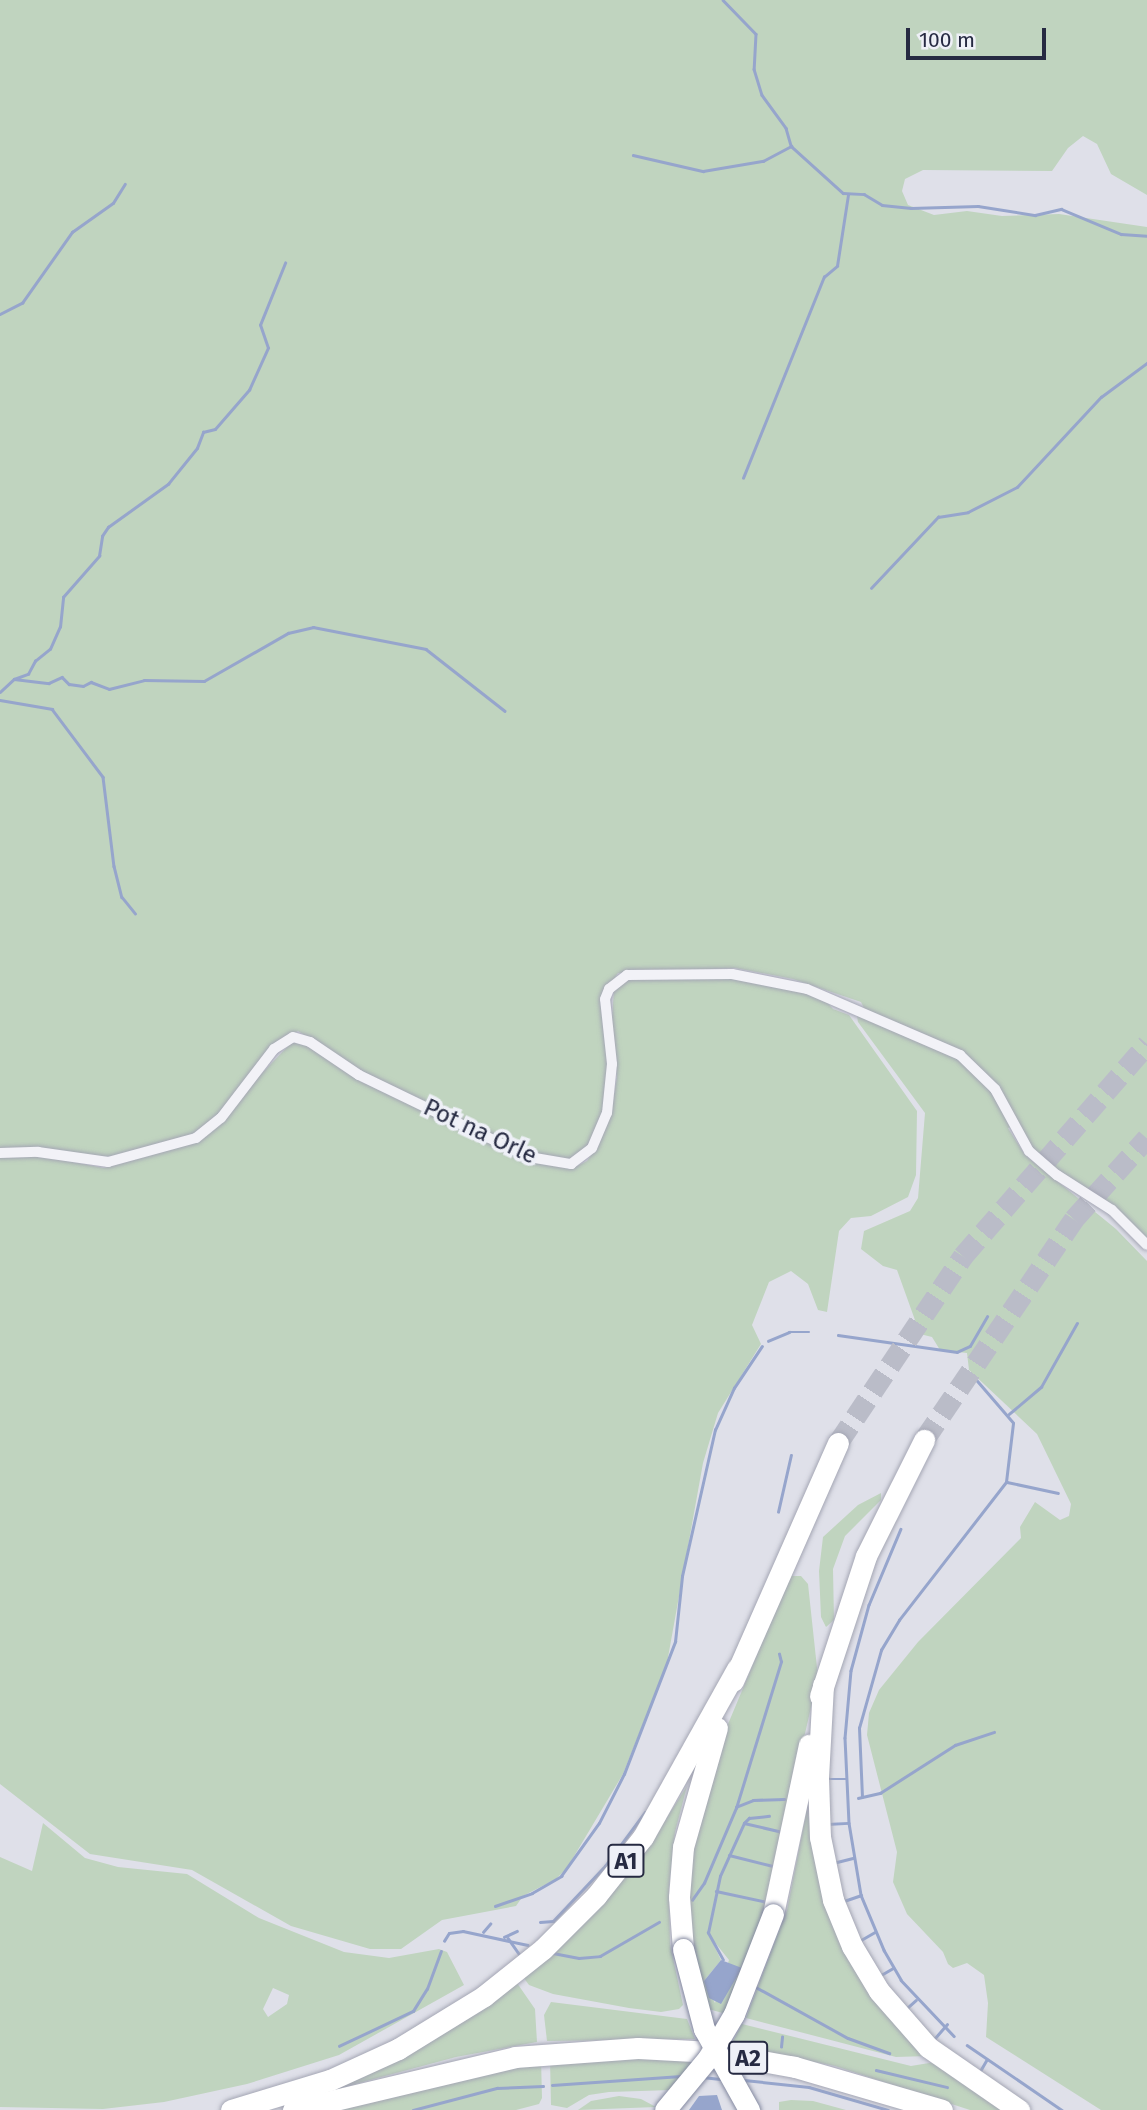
<!DOCTYPE html>
<style>
body{margin:0}
#map{position:relative;width:1147px;height:2110px;overflow:hidden;background:#dfe0e9;font-family:"Fira Sans",sans-serif}
div>[style]{position:absolute}
.green>*{inset:0;background:#c0d4bf}
.water>*{inset:0;background:#96a5cc}
.stream>*{height:2.5px;margin:-1.25px;padding:0 1.25px;transform-origin:1.25px;border-radius:1.25px;background:#96a5cc}
.highway-tunnel>*{height:21px;margin-top:-10.5px;transform-origin:0;background:repeating-linear-gradient(90deg,#babcc8 0 21px,transparent 0 31px)}
.roads{filter:drop-shadow(0 0 2px #a4a6b4) drop-shadow(0 0 2px #a4a6b4)}
.street>*{height:10px;margin:-5px;padding:0 5px;transform-origin:5px;border-radius:5px;background:#f2f2f7}
.highway>*{height:21px;margin:-10.5px;padding:0 10.5px;transform-origin:10.5px;border-radius:10.5px;background:#fff}
.bridges{filter:drop-shadow(0 0 2px #858aa1) drop-shadow(0 0 2px #858aa1)}
.highway-bridge>*{height:21px;margin:-10.5px;padding:0 10.5px;transform-origin:10.5px;border-radius:10.5px;background:#fff}
span{translate:-50% -50%;white-space:nowrap;text-align:center;line-height:1.15;-webkit-text-stroke:7px #eef0f7;paint-order:stroke}
.shield-label span{padding:2px 5px;background:#eef0f7;border:2px solid;border-radius:5px;-webkit-text-stroke-width:0}
.shield-label{font-size:23px;color:#262a42;font-weight:700}
.street-label{font-size:24px;color:#262a42}
.scale{position:absolute;left:906px;top:28px;width:140px;height:32px;box-sizing:border-box;border:4px solid #262a42;border-top:0;padding-left:9px;font-size:21px;line-height:24px;white-space:nowrap;color:#262a42;-webkit-text-stroke:5px #eef0f7;paint-order:stroke}
</style>
<div id="map">
<div class="green">
<div style="clip-path:polygon(0 0,1147px 0,1147px 195px,1111px 174px,1097px 144px,1083px 136px,1068px 148px,1052px 171px,923px 170px,905px 179px,902px 191px,908px 205px,934px 215px,967px 211px,1002px 216px,1059px 214px,1147px 227px,1147px 1248px,1122px 1221px,1037px 1155px,1017px 1125px,1008px 1128px,1025px 1155px,1116px 1229px,1147px 1261px,1147px 2110px,1101px 2110px,986px 2037px,988px 2003px,984px 1975px,967px 1963px,953px 1968px,948px 1964px,943px 1952px,907px 1914px,893px 1882px,897px 1852px,867px 1735px,869px 1713px,879px 1690px,918px 1642px,1021px 1538px,1020px 1527px,1035px 1502px,1060px 1520px,1069px 1516px,1071px 1504px,1037px 1434px,969px 1370px,967px 1353px,940px 1350px,932px 1337px,920px 1334px,897px 1270px,883px 1266px,861px 1249px,864px 1231px,910px 1211px,918px 1198px,925px 1113px,858px 1022px,857px 1016px,865px 1010px,861px 1002px,793px 979px,735px 968px,618px 973px,600px 1001px,610px 1071px,606px 1103px,587px 1150px,570px 1160px,533px 1154px,367px 1074px,298px 1031px,272px 1045px,213px 1121px,193px 1136px,116px 1156px,85px 1158px,47px 1148px,0 1149px)"></div>
<div style="clip-path:polygon(733px 977px,783px 986px,824px 999px,833px 1009px,849px 1015px,917px 1111px,916px 1175px,908px 1197px,871px 1216px,851px 1218px,839px 1231px,827px 1312px,818px 1310px,808px 1284px,791px 1271px,769px 1282px,752px 1325px,761px 1344px,718px 1413px,703px 1463px,667px 1663px,623px 1774px,567px 1868px,556px 1879px,523px 1896px,516px 1906px,442px 1920px,401px 1949px,370px 1949px,291px 1926px,192px 1870px,90px 1854px,0 1784px,0 1157px,46px 1157px,104px 1168px,196px 1142px,292px 1042px,305px 1044px,362px 1082px,531px 1161px,573px 1168px,587px 1161px,599px 1144px,613px 1101px,617px 1077px,611px 1036px,614px 989px,627px 979px)"></div>
<div style="clip-path:polygon(881px 1493px,881px 1500px,845px 1536px,833px 1569px,834px 1620px,826px 1627px,821px 1617px,819px 1571px,823px 1537px,858px 1505px)"></div>
<div style="clip-path:polygon(evenodd,790px 1576px,801px 1576px,808px 1584px,818px 1677px,761px 1925px,726px 2014px,705px 2008px,687px 1919px,688px 1861px,718px 1748px,790px 1576px,709px 1935px,729px 1960px,715px 2003px,704px 1981px,721px 1960px,709px 1935px)"></div>
<div style="clip-path:polygon(687px 1786px,675px 1832px,669px 1888px,670px 1944px,683px 2005px,679px 2009px,661px 2012px,629px 2008px,553px 1994px,529px 1985px,523px 1977px,598px 1910px,645px 1852px)"></div>
<div style="clip-path:polygon(807px 1809px,822px 1883px,928px 2056px,896px 2057px,746px 2018px,787px 1910px)"></div>
<div style="clip-path:polygon(evenodd,43px 1823px,85px 1858px,118px 1867px,187px 1874px,259px 1918px,344px 1952px,389px 1958px,439px 1949px,447px 1952px,464px 1985px,339px 2055px,247px 2084px,164px 2102px,103px 2109px,0 2107px,0 1857px,32px 1871px,43px 1823px,273px 1988px,289px 1995px,287px 2004px,268px 2017px,263px 2009px,273px 1988px)"></div>
<div style="clip-path:polygon(517px 1983px,535px 2009px,537px 2042px,456px 2057px,329px 2091px)"></div>
<div style="clip-path:polygon(551px 2002px,687px 2019px,695px 2039px,547px 2041px,544px 2015px)"></div>
<div style="clip-path:polygon(742px 2024px,911px 2066px,935px 2062px,1004px 2110px,970px 2110px,835px 2066px,731px 2045px)"></div>
<div style="clip-path:polygon(699px 2057px,672px 2090px,609px 2092px,589px 2095px,567px 2108px,551px 2105px,550px 2059px)"></div>
<div style="clip-path:polygon(541px 2059px,542px 2098px,539px 2104px,516px 2110px,322px 2110px)"></div>
<div style="clip-path:polygon(619px 2096px,641px 2099px,656px 2107px,578px 2110px,591px 2101px)"></div>
<div style="clip-path:polygon(791px 2100px,813px 2101px,846px 2110px,779px 2110px,779px 2102px)"></div>
</div>
<div class="water">
<div style="clip-path:polygon(721px 1960px,742px 1968px,721px 2004px,709px 1998px,704px 1981px)"></div>
<div style="clip-path:polygon(717px 2095px,722px 2110px,689px 2110px,699px 2096px)"></div>
</div>
<div class="stream">
<div style="left:723px;top:0;width:47px;rotate:45.9deg"></div>
<div style="left:756px;top:34px;width:35px;rotate:93deg"></div>
<div style="left:754px;top:69px;width:27px;rotate:73deg"></div>
<div style="left:762px;top:95px;width:41px;rotate:54deg"></div>
<div style="left:786px;top:128px;width:19px;rotate:74deg"></div>
<div style="left:791px;top:146px;width:70px;rotate:42.1deg"></div>
<div style="left:843px;top:193px;width:21px;rotate:3deg"></div>
<div style="left:864px;top:194px;width:21px;rotate:31deg"></div>
<div style="left:882px;top:205px;width:29px;rotate:6deg"></div>
<div style="left:911px;top:208px;width:67px;rotate:-1.7deg"></div>
<div style="left:978px;top:206px;width:58px;rotate:9deg"></div>
<div style="left:1035px;top:215px;width:27px;rotate:-13deg"></div>
<div style="left:1061px;top:209px;width:65px;rotate:22.6deg"></div>
<div style="left:1121px;top:234px;width:26px;rotate:4deg"></div>
<div style="left:633px;top:155px;width:72px;rotate:12.9deg"></div>
<div style="left:703px;top:171px;width:61px;rotate:-9.5deg"></div>
<div style="left:763px;top:161px;width:32px;rotate:-28deg"></div>
<div style="left:0;top:314px;width:25px;rotate:-27deg"></div>
<div style="left:22px;top:303px;width:87px;rotate:-54.8deg"></div>
<div style="left:72px;top:232px;width:50px;rotate:-35.3deg"></div>
<div style="left:113px;top:203px;width:22px;rotate:-58deg"></div>
<div style="left:743px;top:478px;width:217px;rotate:-68.1deg"></div>
<div style="left:824px;top:277px;width:17px;rotate:-40deg"></div>
<div style="left:837px;top:266px;width:72px;rotate:-81.2deg"></div>
<div style="left:871px;top:588px;width:98px;rotate:-46.7deg"></div>
<div style="left:938px;top:517px;width:30px;rotate:-9deg"></div>
<div style="left:968px;top:512px;width:55px;rotate:-27deg"></div>
<div style="left:1017px;top:487px;width:123px;rotate:-47deg"></div>
<div style="left:1101px;top:397px;width:57px;rotate:-36.5deg"></div>
<div style="left:14px;top:679px;width:35px;rotate:7deg"></div>
<div style="left:49px;top:683px;width:14px;rotate:-25deg"></div>
<div style="left:62px;top:677px;width:10px;rotate:45deg"></div>
<div style="left:69px;top:684px;width:14px;rotate:8deg"></div>
<div style="left:83px;top:686px;width:9px;rotate:-27deg"></div>
<div style="left:91px;top:682px;width:19px;rotate:21deg"></div>
<div style="left:109px;top:689px;width:36px;rotate:-14deg"></div>
<div style="left:144px;top:680px;width:60px;rotate:1deg"></div>
<div style="left:204px;top:681px;width:97px;rotate:-29.7deg"></div>
<div style="left:288px;top:633px;width:26px;rotate:-13deg"></div>
<div style="left:313px;top:627px;width:115px;rotate:11deg"></div>
<div style="left:426px;top:649px;width:100px;rotate:38.1deg"></div>
<div style="left:0;top:692px;width:19px;rotate:-43deg"></div>
<div style="left:14px;top:679px;width:15px;rotate:-20deg"></div>
<div style="left:28px;top:674px;width:15px;rotate:-62deg"></div>
<div style="left:35px;top:661px;width:19px;rotate:-39deg"></div>
<div style="left:50px;top:649px;width:24px;rotate:-66deg"></div>
<div style="left:60px;top:627px;width:30px;rotate:-84deg"></div>
<div style="left:63px;top:597px;width:55px;rotate:-48.7deg"></div>
<div style="left:99px;top:556px;width:20px;rotate:-81deg"></div>
<div style="left:102px;top:536px;width:11px;rotate:-56deg"></div>
<div style="left:108px;top:527px;width:74px;rotate:-35.6deg"></div>
<div style="left:168px;top:484px;width:46px;rotate:-51.1deg"></div>
<div style="left:197px;top:448px;width:17px;rotate:-69deg"></div>
<div style="left:203px;top:432px;width:12px;rotate:-14deg"></div>
<div style="left:215px;top:429px;width:52px;rotate:-48.9deg"></div>
<div style="left:249px;top:390px;width:46px;rotate:-65.7deg"></div>
<div style="left:268px;top:348px;width:24px;rotate:-109deg"></div>
<div style="left:260px;top:325px;width:67px;rotate:-68deg"></div>
<div style="left:0;top:700px;width:53px;rotate:9.8deg"></div>
<div style="left:52px;top:709px;width:85px;rotate:53.1deg"></div>
<div style="left:103px;top:777px;width:90px;rotate:83deg"></div>
<div style="left:114px;top:866px;width:32px;rotate:76deg"></div>
<div style="left:122px;top:897px;width:21px;rotate:51deg"></div>
<div style="left:838px;top:1335px;width:120px;rotate:8.1deg"></div>
<div style="left:957px;top:1352px;width:14px;rotate:-25deg"></div>
<div style="left:970px;top:1346px;width:34px;rotate:-60deg"></div>
<div style="left:768px;top:1341px;width:23px;rotate:-23deg"></div>
<div style="left:789px;top:1332px;width:20px"></div>
<div style="left:1009px;top:1414px;width:42px;rotate:-40.2deg"></div>
<div style="left:1041px;top:1387px;width:73px;rotate:-60.6deg"></div>
<div style="left:1007px;top:1482px;width:52px;rotate:12.2deg"></div>
<div style="left:778px;top:1512px;width:58px;rotate:-77.2deg"></div>
<div style="left:901px;top:1529px;width:82px;rotate:112.8deg"></div>
<div style="left:869px;top:1605px;width:68px;rotate:105.3deg"></div>
<div style="left:851px;top:1671px;width:67px;rotate:95.1deg"></div>
<div style="left:845px;top:1738px;width:85px;rotate:87.3deg"></div>
<div style="left:849px;top:1823px;width:73px;rotate:80.5deg"></div>
<div style="left:861px;top:1895px;width:60px;rotate:67.3deg"></div>
<div style="left:884px;top:1950px;width:34px;rotate:60deg"></div>
<div style="left:901px;top:1980px;width:77px;rotate:46.6deg"></div>
<div style="left:825px;top:1779px;width:21px"></div>
<div style="left:862px;top:1797px;width:69px;rotate:-92.5deg"></div>
<div style="left:859px;top:1728px;width:81px;rotate:-74.2deg"></div>
<div style="left:881px;top:1650px;width:35px;rotate:-59deg"></div>
<div style="left:899px;top:1620px;width:175px;rotate:-52.2deg"></div>
<div style="left:1006px;top:1482px;width:59px;rotate:-83.2deg"></div>
<div style="left:1013px;top:1423px;width:57px;rotate:-130.7deg"></div>
<div style="left:858px;top:1798px;width:23px;rotate:-13deg"></div>
<div style="left:880px;top:1793px;width:89px;rotate:-32.6deg"></div>
<div style="left:955px;top:1745px;width:41px;rotate:-18.4deg"></div>
<div style="left:736px;top:1807px;width:18px;rotate:-22deg"></div>
<div style="left:753px;top:1800px;width:31px;rotate:-2deg"></div>
<div style="left:744px;top:1823px;width:37px;rotate:13deg"></div>
<div style="left:827px;top:1824px;width:21px;rotate:-3deg"></div>
<div style="left:729px;top:1855px;width:45px;rotate:14deg"></div>
<div style="left:833px;top:1863px;width:21px;rotate:-14deg"></div>
<div style="left:716px;top:1891px;width:52px;rotate:12.2deg"></div>
<div style="left:692px;top:1900px;width:21px;rotate:-55deg"></div>
<div style="left:704px;top:1883px;width:82px;rotate:-66.9deg"></div>
<div style="left:736px;top:1808px;width:153px;rotate:-72.9deg"></div>
<div style="left:781px;top:1662px;width:8px;rotate:-104deg"></div>
<div style="left:844px;top:1901px;width:18px;rotate:-19deg"></div>
<div style="left:495px;top:1906px;width:39px;rotate:-19deg"></div>
<div style="left:532px;top:1893px;width:34px;rotate:-30deg"></div>
<div style="left:561px;top:1876px;width:65px;rotate:-54.4deg"></div>
<div style="left:599px;top:1823px;width:55px;rotate:-63deg"></div>
<div style="left:624px;top:1774px;width:142px;rotate:-68.9deg"></div>
<div style="left:675px;top:1642px;width:66px;rotate:-83.9deg"></div>
<div style="left:682px;top:1576px;width:150px;rotate:-77.3deg"></div>
<div style="left:715px;top:1430px;width:46px;rotate:-65.7deg"></div>
<div style="left:734px;top:1388px;width:50px;rotate:-56.3deg"></div>
<div style="left:540px;top:1922px;width:13px;rotate:-4deg"></div>
<div style="left:553px;top:1921px;width:76px;rotate:-46.6deg"></div>
<div style="left:605px;top:1866px;width:67px;rotate:-53.5deg"></div>
<div style="left:483px;top:1932px;width:11px;rotate:-49deg"></div>
<div style="left:504px;top:1937px;width:14px;rotate:-25deg"></div>
<div style="left:508px;top:1938px;width:21px;rotate:55deg"></div>
<div style="left:861px;top:1940px;width:16px;rotate:-30deg"></div>
<div style="left:444px;top:1941px;width:9px;rotate:-58deg"></div>
<div style="left:449px;top:1933px;width:14px;rotate:-8deg"></div>
<div style="left:463px;top:1931px;width:66px;rotate:12.2deg"></div>
<div style="left:553px;top:1953px;width:26px;rotate:11deg"></div>
<div style="left:579px;top:1958px;width:21px;rotate:-5deg"></div>
<div style="left:600px;top:1956px;width:68px;rotate:-30deg"></div>
<div style="left:723px;top:1960px;width:31px;rotate:-119deg"></div>
<div style="left:708px;top:1933px;width:58px;rotate:-78.1deg"></div>
<div style="left:720px;top:1876px;width:58px;rotate:-65.6deg"></div>
<div style="left:744px;top:1823px;width:7px;rotate:-45deg"></div>
<div style="left:749px;top:1818px;width:20px;rotate:-6deg"></div>
<div style="left:881px;top:1975px;width:14px;rotate:-30deg"></div>
<div style="left:754px;top:1986px;width:107px;rotate:29deg"></div>
<div style="left:848px;top:2038px;width:44px;rotate:20.1deg"></div>
<div style="left:906px;top:2009px;width:13px;rotate:-42deg"></div>
<div style="left:935px;top:2038px;width:18px;rotate:-49deg"></div>
<div style="left:967px;top:2045px;width:115px;rotate:34.4deg"></div>
<div style="left:339px;top:2046px;width:82px;rotate:-25.3deg"></div>
<div style="left:413px;top:2011px;width:26px;rotate:-58deg"></div>
<div style="left:427px;top:1989px;width:40px;rotate:-69.8deg"></div>
<div style="left:781px;top:2047px;width:10px;rotate:-84deg"></div>
<div style="left:876px;top:2070px;width:73px;rotate:13.5deg"></div>
<div style="left:979px;top:2073px;width:14px;rotate:-60deg"></div>
<div style="left:702px;top:2077px;width:18px;rotate:6deg"></div>
<div style="left:744px;top:2080px;width:65px;rotate:6.1deg"></div>
<div style="left:809px;top:2087px;width:82px;rotate:16.2deg"></div>
<div style="left:552px;top:2085px;width:129px;rotate:-4deg"></div>
<div style="left:413px;top:2110px;width:87px;rotate:-14.7deg"></div>
<div style="left:497px;top:2088px;width:46px;rotate:-2.5deg"></div>
</div>
<div class="highway-tunnel">
<div style="left:924px;top:1440px;width:267px;rotate:-55.8deg"></div>
<div style="left:1074px;top:1219px;width:109px;rotate:-48deg"></div>
<div style="left:838px;top:1443px;width:225px;rotate:-56.2deg"></div>
<div style="left:963px;top:1256px;width:281px;rotate:-49deg"></div>
</div>
<div class="roads">
<div class="street">
<div style="left:0;top:1153px;width:38px;rotate:-2deg"></div>
<div style="left:38px;top:1152px;width:71px;rotate:8.1deg"></div>
<div style="left:108px;top:1162px;width:91px;rotate:-15.3deg"></div>
<div style="left:196px;top:1138px;width:32px;rotate:-39deg"></div>
<div style="left:221px;top:1118px;width:87px;rotate:-52.5deg"></div>
<div style="left:274px;top:1049px;width:22px;rotate:-32deg"></div>
<div style="left:293px;top:1037px;width:18px;rotate:16deg"></div>
<div style="left:310px;top:1042px;width:59px;rotate:34deg"></div>
<div style="left:359px;top:1075px;width:189px;rotate:25.8deg"></div>
<div style="left:529px;top:1157px;width:43px;rotate:9.5deg"></div>
<div style="left:571px;top:1164px;width:26px;rotate:-37deg"></div>
<div style="left:592px;top:1148px;width:38px;rotate:-67deg"></div>
<div style="left:607px;top:1113px;width:49px;rotate:-84.2deg"></div>
<div style="left:612px;top:1064px;width:65px;rotate:-96.1deg"></div>
<div style="left:605px;top:999px;width:11px;rotate:-68deg"></div>
<div style="left:609px;top:989px;width:23px;rotate:-38deg"></div>
<div style="left:627px;top:975px;width:105px;rotate:-0.5deg"></div>
<div style="left:732px;top:974px;width:76px;rotate:11.3deg"></div>
<div style="left:807px;top:989px;width:167px;rotate:23.3deg"></div>
<div style="left:960px;top:1055px;width:49px;rotate:44.2deg"></div>
<div style="left:995px;top:1089px;width:71px;rotate:61.3deg"></div>
<div style="left:1029px;top:1151px;width:37px;rotate:41deg"></div>
<div style="left:1057px;top:1175px;width:65px;rotate:32.5deg"></div>
<div style="left:1112px;top:1210px;width:49px;rotate:45deg"></div>
</div>
<div class="highway">
<div style="left:733px;top:1681px;width:260px;rotate:-66.2deg"></div>
<div style="left:823px;top:1685px;width:93px;rotate:93.1deg"></div>
<div style="left:818px;top:1778px;width:59px;rotate:88.1deg"></div>
<div style="left:820px;top:1837px;width:64px;rotate:78.3deg"></div>
<div style="left:833px;top:1900px;width:50px;rotate:67.6deg"></div>
<div style="left:852px;top:1946px;width:52px;rotate:59deg"></div>
<div style="left:879px;top:1991px;width:74px;rotate:48.8deg"></div>
<div style="left:928px;top:2047px;width:111px;rotate:34.7deg"></div>
<div style="left:820px;top:1696px;width:147px;rotate:-71.8deg"></div>
<div style="left:866px;top:1556px;width:130px;rotate:-63.4deg"></div>
<div style="left:773px;top:1914px;width:173px;rotate:-78deg"></div>
<div style="left:683px;top:1949px;width:52px;rotate:-94.4deg"></div>
<div style="left:679px;top:1897px;width:50px;rotate:-85.4deg"></div>
<div style="left:683px;top:1847px;width:124px;rotate:-74.1deg"></div>
<div style="left:231px;top:2110px;width:103px;rotate:-16.9deg"></div>
<div style="left:330px;top:2080px;width:75px;rotate:-24.5deg"></div>
<div style="left:398px;top:2049px;width:101px;rotate:-31.6deg"></div>
<div style="left:484px;top:1996px;width:75px;rotate:-38.5deg"></div>
<div style="left:543px;top:1949px;width:75px;rotate:-45deg"></div>
<div style="left:596px;top:1896px;width:75px;rotate:-51.5deg"></div>
<div style="left:643px;top:1837px;width:193px;rotate:-60.8deg"></div>
<div style="left:293px;top:2110px;width:228px;rotate:-13.4deg"></div>
<div style="left:515px;top:2057px;width:123px;rotate:-4.2deg"></div>
<div style="left:638px;top:2048px;width:74px;rotate:3.1deg"></div>
<div style="left:712px;top:2052px;width:84px;rotate:10.2deg"></div>
<div style="left:795px;top:2067px;width:153px;rotate:16.3deg"></div>
</div>
</div>
<div class="bridges">
<div class="highway-bridge">
<div style="left:683px;top:1949px;width:83px;rotate:75.3deg"></div>
<div style="left:704px;top:2029px;width:93px;rotate:60.9deg"></div>
<div style="left:665px;top:2110px;width:67px;rotate:-50.4deg"></div>
<div style="left:708px;top:2058px;width:51px;rotate:-59.4deg"></div>
<div style="left:734px;top:2014px;width:107px;rotate:-68.7deg"></div>
</div>
</div>
<div class="shield-label">
<span style="left:626px;top:1861px">A1</span>
<span style="left:748px;top:2058px">A2</span>
</div>
<div class="street-label">
<span style="left:480px;top:1132px;rotate:25deg">Pot na Orle</span>
</div>
<div class="scale">100 m</div>
</div>
